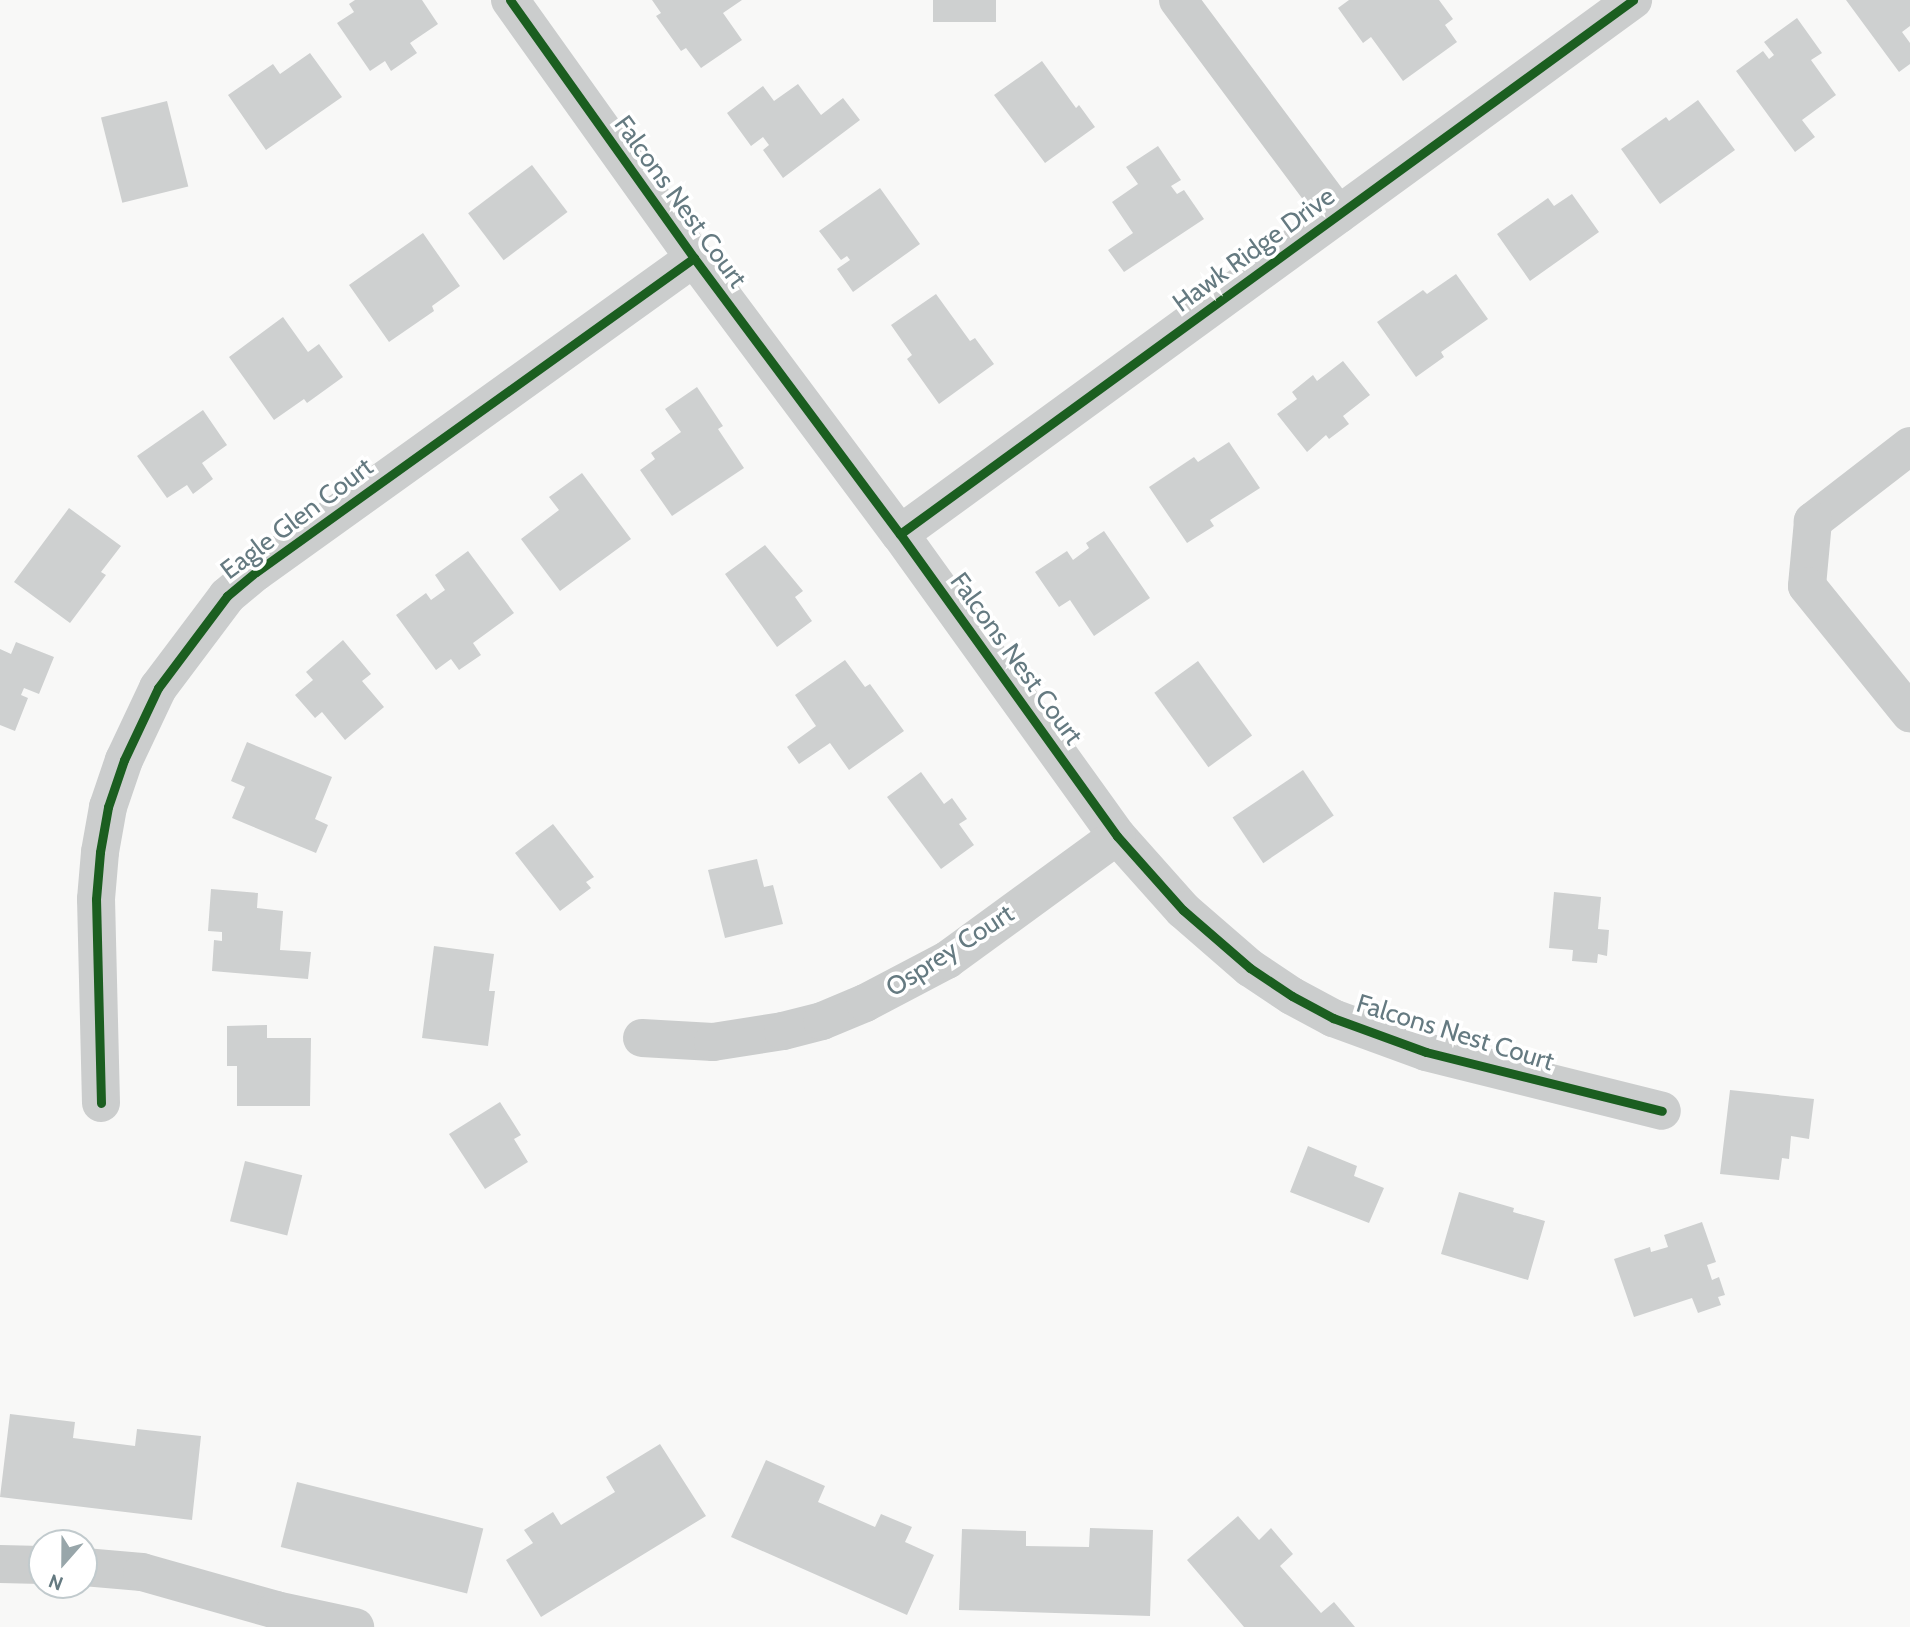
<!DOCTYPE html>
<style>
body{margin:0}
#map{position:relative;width:1910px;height:1627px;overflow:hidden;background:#f8f8f7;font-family:Cabin,sans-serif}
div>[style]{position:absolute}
.building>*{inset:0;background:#ced0d0;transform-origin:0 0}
.minor>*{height:38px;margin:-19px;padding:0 19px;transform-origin:19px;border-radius:19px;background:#cbcdcd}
.cycleway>*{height:9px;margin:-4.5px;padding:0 4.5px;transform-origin:4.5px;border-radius:4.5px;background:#1b5e20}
span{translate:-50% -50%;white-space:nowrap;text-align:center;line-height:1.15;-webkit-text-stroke:7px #fff;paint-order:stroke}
.street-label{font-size:26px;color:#657a81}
.north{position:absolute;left:28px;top:1529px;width:70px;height:70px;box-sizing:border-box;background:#fff;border:2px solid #c1cacd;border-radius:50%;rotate:201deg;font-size:19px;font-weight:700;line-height:28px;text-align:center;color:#657a81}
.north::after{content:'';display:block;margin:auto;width:24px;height:32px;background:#98a6aa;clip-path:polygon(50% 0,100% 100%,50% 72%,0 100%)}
</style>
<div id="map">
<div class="building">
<div style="clip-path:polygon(355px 0,422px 0,438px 24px,410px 43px,417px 53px,391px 71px,385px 61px,370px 71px,337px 23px,354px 12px,349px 4px)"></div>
<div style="clip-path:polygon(652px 0,742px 0,723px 13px,742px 40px,701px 68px,686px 48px,681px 51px,656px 16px,661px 13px)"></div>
<div style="left:933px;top:0;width:63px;height:22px"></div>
<div style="clip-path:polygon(1349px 0,1439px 0,1453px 19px,1445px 25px,1457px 42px,1403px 81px,1371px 37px,1363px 43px,1338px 8px)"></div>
<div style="clip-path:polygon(1846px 0,1910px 0,1910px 26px,1902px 32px,1910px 43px,1910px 64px,1899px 72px)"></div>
<div style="clip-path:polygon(1797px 18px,1822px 53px,1811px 60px,1836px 95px,1802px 120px,1815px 137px,1795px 152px,1736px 71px,1763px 51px,1769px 59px,1774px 55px,1764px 42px)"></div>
<div style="clip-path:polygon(310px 53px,342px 97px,266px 150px,228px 95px,273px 64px,280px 74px)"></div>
<div style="clip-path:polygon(1042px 61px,1076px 108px,1079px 105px,1095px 127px,1045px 163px,994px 95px)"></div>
<div style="clip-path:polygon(798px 84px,821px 115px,843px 98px,860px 120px,783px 178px,763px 150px,769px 145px,763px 137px,751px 146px,727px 113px,763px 86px,774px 101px)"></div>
<div style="clip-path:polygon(1698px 100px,1735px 150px,1660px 204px,1621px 149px,1666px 117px,1669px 121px)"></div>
<div style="left:167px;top:101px;width:88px;height:68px;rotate:76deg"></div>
<div style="clip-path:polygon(1158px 146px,1181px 180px,1171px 186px,1177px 194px,1184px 190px,1204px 219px,1124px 272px,1108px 250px,1133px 233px,1112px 202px,1138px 184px,1126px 167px)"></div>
<div style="left:532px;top:165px;width:59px;height:80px;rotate:53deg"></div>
<div style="clip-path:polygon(880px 188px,920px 244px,853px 292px,837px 269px,850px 260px,847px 256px,841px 260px,819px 231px)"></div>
<div style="clip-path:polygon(1572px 194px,1599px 232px,1530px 281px,1497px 234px,1548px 198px,1554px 206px)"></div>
<div style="clip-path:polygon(423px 233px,460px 286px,432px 306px,434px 311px,389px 342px,349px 285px)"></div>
<div style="clip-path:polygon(1456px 274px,1488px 319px,1441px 352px,1444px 357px,1416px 377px,1377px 322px,1423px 290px,1427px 294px)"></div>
<div style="clip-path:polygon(936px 294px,970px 341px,975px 338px,994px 364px,939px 404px,907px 359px,912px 355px,891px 325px)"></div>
<div style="clip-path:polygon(283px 317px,308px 352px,319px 344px,343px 377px,307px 403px,304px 399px,274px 420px,229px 357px)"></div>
<div style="clip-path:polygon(1343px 361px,1370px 395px,1343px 416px,1349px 424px,1329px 439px,1326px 435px,1307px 452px,1277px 414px,1297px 399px,1292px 392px,1313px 375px,1317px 381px)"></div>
<div style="clip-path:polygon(697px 387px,723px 426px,718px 429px,744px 468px,672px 516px,640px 470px,655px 459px,651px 453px,681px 432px,665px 409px)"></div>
<div style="clip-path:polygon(203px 410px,227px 445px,202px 463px,213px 479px,193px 494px,187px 485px,167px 498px,137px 456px)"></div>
<div style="clip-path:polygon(1229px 442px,1260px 488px,1210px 520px,1214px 526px,1187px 543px,1149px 487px,1194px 457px,1198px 462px)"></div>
<div style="clip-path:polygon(582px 473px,631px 539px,560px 591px,521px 539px,559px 510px,549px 497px)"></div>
<div style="clip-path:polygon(69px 508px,121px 546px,101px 572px,106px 575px,70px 623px,14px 582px)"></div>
<div style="clip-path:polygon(1104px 531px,1150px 598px,1094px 636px,1070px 600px,1059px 607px,1035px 572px,1067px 551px,1073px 560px,1089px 548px,1086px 543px)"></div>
<div style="clip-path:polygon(765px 545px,803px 591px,795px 597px,812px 621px,777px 647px,725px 574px)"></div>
<div style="clip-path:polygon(468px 551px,514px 613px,473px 643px,481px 655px,459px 670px,451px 659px,436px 670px,396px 615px,426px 593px,431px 600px,445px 590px,435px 575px)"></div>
<div style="clip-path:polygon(343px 640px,371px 674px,362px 681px,384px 707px,345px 740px,322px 712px,315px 718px,295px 695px,313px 680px,306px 672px)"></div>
<div style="clip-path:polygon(16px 642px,54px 657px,39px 694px,24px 688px,21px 695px,28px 698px,15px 731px,0 725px,0 649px,11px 654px)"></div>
<div style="clip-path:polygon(845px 660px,865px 687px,870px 684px,904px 731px,849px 770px,830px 743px,799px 764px,787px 747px,816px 726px,795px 695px)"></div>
<div style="left:1198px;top:661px;width:92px;height:54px;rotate:54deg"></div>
<div style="clip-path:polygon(247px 742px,332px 777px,315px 819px,328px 825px,316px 853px,232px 818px,245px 787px,231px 781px)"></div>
<div style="left:1303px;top:770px;width:55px;height:85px;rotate:56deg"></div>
<div style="clip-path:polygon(921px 772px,944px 804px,952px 798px,967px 819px,959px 824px,974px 845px,941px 869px,887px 797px)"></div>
<div style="clip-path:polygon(553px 824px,594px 877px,586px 882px,591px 888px,560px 911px,515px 853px)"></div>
<div style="clip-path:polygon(757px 859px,764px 887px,773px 885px,783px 924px,725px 938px,708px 870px)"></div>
<div style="clip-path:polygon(211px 889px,258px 893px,257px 908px,283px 911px,280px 950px,311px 952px,308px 979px,212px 971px,214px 940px,222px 941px,222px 932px,208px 931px)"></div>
<div style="clip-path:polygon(1554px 892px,1601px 897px,1598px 929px,1609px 930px,1607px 956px,1598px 954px,1597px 963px,1572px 961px,1573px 950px,1549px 948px)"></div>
<div style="clip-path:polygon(434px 946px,494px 954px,489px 991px,495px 991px,488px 1046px,422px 1038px)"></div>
<div style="clip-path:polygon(267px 1025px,267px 1038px,311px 1038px,310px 1106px,237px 1106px,237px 1066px,227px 1066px,227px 1026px)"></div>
<div style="clip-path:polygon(1730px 1090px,1814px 1099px,1809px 1139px,1791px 1136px,1789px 1159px,1782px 1158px,1779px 1180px,1720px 1174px)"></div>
<div style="clip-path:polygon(500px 1102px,521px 1135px,514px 1139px,528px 1162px,485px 1189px,449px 1134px)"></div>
<div style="clip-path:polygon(1308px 1146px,1357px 1166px,1354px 1176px,1384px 1188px,1369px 1223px,1290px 1192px)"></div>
<div style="left:245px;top:1161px;width:59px;height:62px;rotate:14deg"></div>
<div style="clip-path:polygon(1459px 1192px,1514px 1208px,1513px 1212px,1545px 1221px,1528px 1280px,1441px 1254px)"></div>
<div style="clip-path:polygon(1702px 1222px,1716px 1262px,1707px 1265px,1712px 1280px,1719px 1277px,1725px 1295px,1718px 1297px,1721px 1305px,1698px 1313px,1692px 1298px,1634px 1317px,1614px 1259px,1650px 1247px,1651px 1252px,1668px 1247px,1664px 1235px)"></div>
<div style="clip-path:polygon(10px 1414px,75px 1422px,73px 1438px,135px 1446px,137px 1429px,201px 1436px,192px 1520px,0 1497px)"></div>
<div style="clip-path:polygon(660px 1444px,706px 1516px,541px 1617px,506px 1560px,533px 1543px,524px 1530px,553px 1512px,561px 1525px,615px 1492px,606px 1477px)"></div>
<div style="clip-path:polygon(766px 1460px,825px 1486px,818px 1502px,875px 1527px,881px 1514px,912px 1527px,905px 1542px,934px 1555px,907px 1615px,731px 1537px)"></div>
<div style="left:297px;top:1482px;width:192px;height:67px;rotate:14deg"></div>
<div style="clip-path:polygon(1238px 1516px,1259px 1540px,1271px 1528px,1293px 1554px,1280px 1566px,1321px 1613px,1334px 1602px,1355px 1627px,1244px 1627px,1187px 1560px)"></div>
<div style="clip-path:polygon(1090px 1528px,1153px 1530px,1150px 1616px,959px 1610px,962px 1529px,1026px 1531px,1026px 1546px,1089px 1547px)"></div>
</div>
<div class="minor">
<div style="left:510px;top:0;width:317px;rotate:54.5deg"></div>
<div style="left:694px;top:258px;width:344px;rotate:53.3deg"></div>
<div style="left:900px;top:534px;width:372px;rotate:54.3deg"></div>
<div style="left:1117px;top:836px;width:99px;rotate:48.3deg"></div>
<div style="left:1183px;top:910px;width:89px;rotate:40.9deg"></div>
<div style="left:1250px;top:968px;width:50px;rotate:33.7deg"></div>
<div style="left:1292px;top:996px;width:47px;rotate:28.2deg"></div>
<div style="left:1333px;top:1018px;width:99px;rotate:20.1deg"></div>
<div style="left:1426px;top:1052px;width:243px;rotate:14deg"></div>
<div style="left:1178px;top:0;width:268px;rotate:53.3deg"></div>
<div style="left:1910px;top:446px;width:123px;rotate:142.3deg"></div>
<div style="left:1813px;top:521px;width:65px;rotate:95.3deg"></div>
<div style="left:1807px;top:586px;width:164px;rotate:51deg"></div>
<div style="left:900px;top:534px;width:907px;rotate:-36.07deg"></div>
<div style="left:642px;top:1038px;width:71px;rotate:3.2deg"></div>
<div style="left:713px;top:1042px;width:71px;rotate:-8.9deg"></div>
<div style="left:783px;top:1031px;width:40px;rotate:-14.4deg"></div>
<div style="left:822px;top:1021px;width:47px;rotate:-22.7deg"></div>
<div style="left:865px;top:1003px;width:93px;rotate:-27.7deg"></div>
<div style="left:947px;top:960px;width:210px;rotate:-36.1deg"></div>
<div style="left:101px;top:1103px;width:204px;rotate:-91.4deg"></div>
<div style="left:96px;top:899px;width:47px;rotate:-85.1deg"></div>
<div style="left:100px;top:852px;width:46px;rotate:-79.9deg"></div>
<div style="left:108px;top:807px;width:50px;rotate:-71.2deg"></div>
<div style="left:124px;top:760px;width:80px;rotate:-64.7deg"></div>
<div style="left:158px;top:688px;width:115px;rotate:-53.1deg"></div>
<div style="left:227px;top:596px;width:38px;rotate:-40deg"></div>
<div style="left:256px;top:572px;width:539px;rotate:-35.64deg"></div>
<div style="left:0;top:1564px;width:42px;rotate:1.4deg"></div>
<div style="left:84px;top:1567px;width:58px;rotate:4.9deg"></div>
<div style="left:142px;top:1572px;width:139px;rotate:15.8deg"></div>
<div style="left:276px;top:1610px;width:81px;rotate:12.1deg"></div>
</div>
<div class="cycleway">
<div style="left:510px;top:0;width:317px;rotate:54.5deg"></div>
<div style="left:694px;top:258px;width:344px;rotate:53.3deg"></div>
<div style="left:900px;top:534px;width:372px;rotate:54.3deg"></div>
<div style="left:1117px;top:836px;width:99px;rotate:48.3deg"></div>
<div style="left:1183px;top:910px;width:89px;rotate:40.9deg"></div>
<div style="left:1250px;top:968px;width:50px;rotate:33.7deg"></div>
<div style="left:1292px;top:996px;width:47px;rotate:28.2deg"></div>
<div style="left:1333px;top:1018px;width:99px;rotate:20.1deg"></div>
<div style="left:1426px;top:1052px;width:243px;rotate:14deg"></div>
<div style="left:900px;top:534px;width:907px;rotate:-36.07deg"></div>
<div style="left:101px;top:1103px;width:204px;rotate:-91.4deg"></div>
<div style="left:96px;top:899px;width:47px;rotate:-85.1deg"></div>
<div style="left:100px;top:852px;width:46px;rotate:-79.9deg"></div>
<div style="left:108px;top:807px;width:50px;rotate:-71.2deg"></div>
<div style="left:124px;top:760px;width:80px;rotate:-64.7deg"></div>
<div style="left:158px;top:688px;width:115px;rotate:-53.1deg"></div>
<div style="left:227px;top:596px;width:38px;rotate:-40deg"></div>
<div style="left:256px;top:572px;width:539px;rotate:-35.64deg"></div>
</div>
<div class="street-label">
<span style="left:680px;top:202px;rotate:54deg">Falcons Nest Court</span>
<span style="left:1254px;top:250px;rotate:-36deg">Hawk Ridge Drive</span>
<span style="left:297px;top:519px;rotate:-37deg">Eagle Glen Court</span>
<span style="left:1016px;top:659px;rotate:54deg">Falcons Nest Court</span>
<span style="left:950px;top:951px;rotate:-33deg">Osprey Court</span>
<span style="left:1455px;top:1033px;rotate:17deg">Falcons Nest Court</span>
</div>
<div class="north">N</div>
</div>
